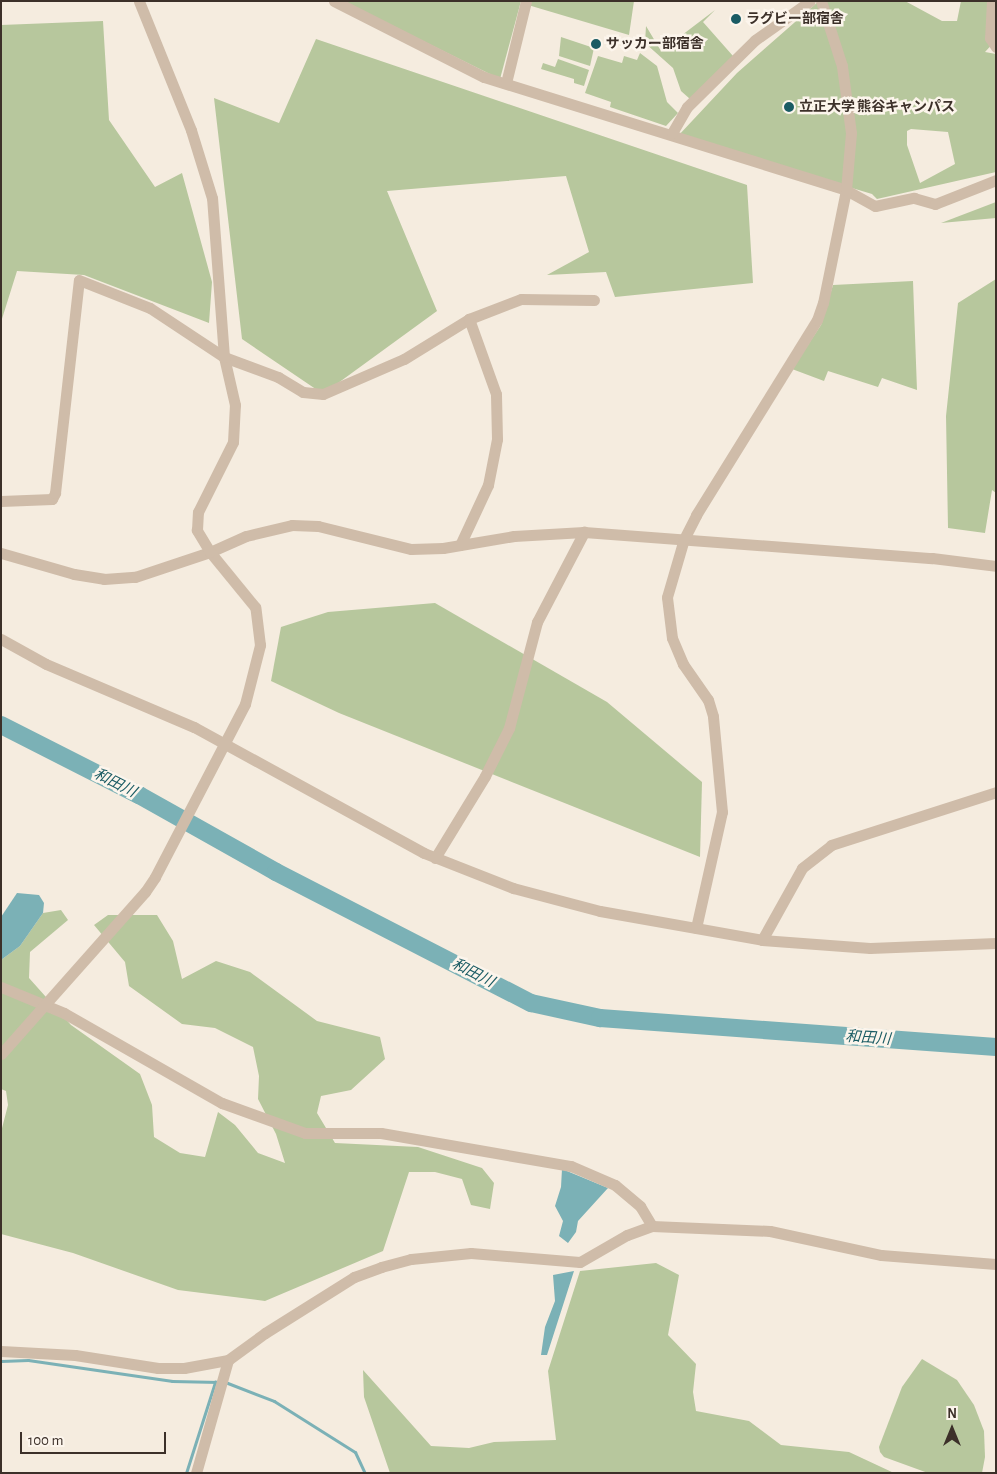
<!DOCTYPE html>
<meta charset="utf-8">
<style>
body{margin:0}
#map{position:relative;width:997px;height:1474px;overflow:hidden;background:#f5ecdf;font-family:"Alegreya Sans","Noto Sans JP",sans-serif}
div>[style]{position:absolute}
.green>*{inset:0;background:#b7c79d}
.water>*{inset:0;background:#7bb1b6}
.stream>*{height:3px;margin:-1.5px;padding:0 1.5px;transform-origin:1.5px;border-radius:1.5px;background:#7bb1b6}
.river>*{height:18px;margin:-9px;padding:0 9px;transform-origin:9px;border-radius:9px;background:#7bb1b6}
.minor>*{height:11px;margin:-5.5px;padding:0 5.5px;transform-origin:5.5px;border-radius:5.5px;background:#cfbca9}
.dots>*{width:14px;height:14px;translate:-50% -50%;box-sizing:border-box;border:2px solid #fcf5ec;border-radius:50%}
span{translate:-50% -50%;white-space:nowrap;text-align:center;line-height:1.15;-webkit-text-stroke:5px #fcf5ec;paint-order:stroke}
.poi-label{font-size:14px;color:#3c3029;font-weight:700}
.left{translate:0 -50%;text-align:left}
.water-label{font-size:15px;color:#1a5b63;font-style:italic}
.frame{position:absolute;inset:0;border:2px solid #3c3029;pointer-events:none}
.north{position:absolute;left:927px;top:1404px;width:50px;height:50px;-webkit-text-stroke:4px #fcf5ec;paint-order:stroke;rotate:0deg;font-size:14px;font-weight:700;line-height:20px;text-align:center;color:#3c3029}
.north::after{content:'';display:block;margin:auto;width:18px;height:22px;background:#3c3029;clip-path:polygon(50% 0,100% 100%,50% 72%,0 100%)}
.scale{position:absolute;left:20px;top:1432px;width:146px;height:22px;box-sizing:border-box;border:2px solid #3c3029;border-top:0;padding-left:6px;font-size:15px;line-height:18px;white-space:nowrap;color:#3c3029;-webkit-text-stroke:4px #fcf5ec;paint-order:stroke}
</style>
<div id="map">
<div class="green">
<div style="clip-path:polygon(342px 1px,521px 1px,500px 79px)"></div>
<div style="clip-path:polygon(529px 1px,634px 1px,629px 35px,528px 5px)"></div>
<div style="clip-path:polygon(evenodd,819px 1px,905px 1px,942px 21px,957px 21px,961px 1px,996px 1px,996px 40px,985px 52px,996px 54px,996px 172px,877px 199px,872px 194px,678px 136px,737px 73px,819px 1px,911px 129px,948px 132px,955px 164px,920px 183px,907px 145px,907px 131px,911px 129px)"></div>
<div style="clip-path:polygon(715px 10px,703px 22px,733px 56px,690px 99px,681px 91px,673px 68px,645px 43px,646px 26px,661px 51px)"></div>
<div style="clip-path:polygon(103px 21px,109px 120px,155px 187px,182px 173px,212px 282px,209px 323px,84px 275px,17px 271px,1px 322px,1px 25px)"></div>
<div style="clip-path:polygon(561px 37px,594px 48px,590px 66px,559px 56px)"></div>
<div style="clip-path:polygon(316px 39px,747px 185px,753px 283px,615px 297px,606px 272px,547px 275px,589px 252px,566px 176px,387px 191px,437px 311px,323px 394px,242px 339px,214px 98px,279px 123px)"></div>
<div style="clip-path:polygon(640px 53px,657px 66px,667px 102px,678px 113px,666px 126px,610px 107px,611px 102px,585px 93px,598px 56px,622px 63px,624px 56px,637px 60px)"></div>
<div style="clip-path:polygon(558px 59px,589px 70px,584px 86px,574px 83px,574px 79px,541px 69px,543px 63px,555px 67px)"></div>
<div style="clip-path:polygon(996px 202px,996px 218px,941px 223px)"></div>
<div style="clip-path:polygon(996px 279px,996px 493px,992px 490px,985px 533px,948px 528px,946px 416px,958px 303px)"></div>
<div style="clip-path:polygon(913px 281px,917px 390px,882px 378px,878px 387px,828px 371px,824px 381px,792px 369px,821px 325px,833px 285px)"></div>
<div style="clip-path:polygon(435px 603px,607px 702px,702px 782px,700px 857px,339px 713px,271px 681px,281px 627px,328px 612px)"></div>
<div style="clip-path:polygon(61px 910px,68px 920px,30px 952px,29px 978px,71px 1025px,140px 1074px,152px 1105px,154px 1137px,180px 1153px,205px 1157px,218px 1112px,235px 1125px,258px 1153px,285px 1163px,276px 1134px,258px 1099px,259px 1076px,253px 1047px,215px 1028px,182px 1024px,129px 986px,125px 962px,94px 925px,108px 915px,157px 915px,173px 941px,182px 979px,216px 961px,250px 972px,317px 1021px,380px 1037px,385px 1059px,351px 1090px,321px 1096px,317px 1113px,335px 1143px,418px 1147px,482px 1168px,494px 1183px,490px 1209px,471px 1205px,462px 1179px,435px 1172px,409px 1172px,383px 1251px,265px 1301px,178px 1290px,73px 1253px,1px 1234px,1px 1132px,8px 1105px,6px 1091px,1px 1089px,1px 960px,20px 946px,43px 913px)"></div>
<div style="clip-path:polygon(656px 1263px,679px 1275px,668px 1335px,696px 1364px,693px 1392px,696px 1411px,749px 1421px,781px 1445px,849px 1452px,894px 1473px,390px 1473px,364px 1397px,363px 1370px,431px 1446px,469px 1448px,494px 1442px,556px 1440px,548px 1371px,580px 1271px)"></div>
<div style="clip-path:polygon(922px 1359px,957px 1380px,974px 1405px,984px 1431px,985px 1457px,982px 1473px,928px 1473px,884px 1457px,880px 1452px,879px 1447px,902px 1387px)"></div>
</div>
<div class="water">
<div style="clip-path:polygon(17px 893px,39px 895px,44px 903px,43px 913px,20px 946px,1px 960px,1px 917px)"></div>
<div style="clip-path:polygon(562px 1169px,608px 1188px,578px 1221px,576px 1232px,568px 1243px,559px 1236px,563px 1221px,555px 1206px,561px 1187px)"></div>
<div style="clip-path:polygon(574px 1271px,547px 1355px,541px 1355px,545px 1327px,555px 1301px,553px 1275px)"></div>
</div>
<div class="stream">
<div style="left:1px;top:1361px;width:27px;rotate:-2deg"></div>
<div style="left:28px;top:1360px;width:146px;rotate:8.3deg"></div>
<div style="left:172px;top:1381px;width:47px;rotate:1.2deg"></div>
<div style="left:225px;top:1382px;width:53px;rotate:21.2deg"></div>
<div style="left:274px;top:1401px;width:96px;rotate:32.2deg"></div>
<div style="left:355px;top:1452px;width:23px;rotate:65deg"></div>
<div style="left:186px;top:1473px;width:96px;rotate:-72.3deg"></div>
</div>
<div class="river">
<div style="left:1px;top:725px;width:155px;rotate:26.9deg"></div>
<div style="left:139px;top:795px;width:157px;rotate:29.3deg"></div>
<div style="left:276px;top:872px;width:287px;rotate:27.2deg"></div>
<div style="left:531px;top:1003px;width:71px;rotate:12.3deg"></div>
<div style="left:600px;top:1018px;width:397px;rotate:4.2deg"></div>
</div>
<div class="minor">
<div style="left:334px;top:1px;width:168px;rotate:26.9deg"></div>
<div style="left:484px;top:77px;width:379px;rotate:17.3deg"></div>
<div style="left:846px;top:190px;width:33px;rotate:29deg"></div>
<div style="left:875px;top:206px;width:40px;rotate:-12deg"></div>
<div style="left:914px;top:198px;width:22px;rotate:16deg"></div>
<div style="left:935px;top:204px;width:66px;rotate:-21.5deg"></div>
<div style="left:992px;top:1px;width:37px;rotate:93deg"></div>
<div style="left:990px;top:38px;width:11px;rotate:56deg"></div>
<div style="left:506px;top:83px;width:84px;rotate:-76.3deg"></div>
<div style="left:672px;top:133px;width:30px;rotate:-60deg"></div>
<div style="left:687px;top:107px;width:95px;rotate:-44.6deg"></div>
<div style="left:755px;top:40px;width:67px;rotate:-35.3deg"></div>
<div style="left:1px;top:501px;width:51px;rotate:-2.2deg"></div>
<div style="left:52px;top:499px;width:7px;rotate:-63deg"></div>
<div style="left:55px;top:493px;width:214px;rotate:-83.6deg"></div>
<div style="left:79px;top:280px;width:76px;rotate:21.5deg"></div>
<div style="left:150px;top:308px;width:89px;rotate:33.5deg"></div>
<div style="left:224px;top:357px;width:58px;rotate:20.3deg"></div>
<div style="left:278px;top:377px;width:29px;rotate:31deg"></div>
<div style="left:303px;top:392px;width:20px;rotate:6deg"></div>
<div style="left:323px;top:394px;width:88px;rotate:-23.4deg"></div>
<div style="left:404px;top:359px;width:76px;rotate:-31.6deg"></div>
<div style="left:469px;top:319px;width:56px;rotate:-21deg"></div>
<div style="left:521px;top:299px;width:73px;rotate:0.8deg"></div>
<div style="left:460px;top:545px;width:66px;rotate:-65deg"></div>
<div style="left:488px;top:485px;width:47px;rotate:-78.9deg"></div>
<div style="left:497px;top:439px;width:45px;rotate:-91.3deg"></div>
<div style="left:496px;top:394px;width:80px;rotate:-109.8deg"></div>
<div style="left:1px;top:553px;width:76px;rotate:16deg"></div>
<div style="left:74px;top:574px;width:30px;rotate:9deg"></div>
<div style="left:104px;top:579px;width:31px;rotate:-4deg"></div>
<div style="left:135px;top:577px;width:79px;rotate:-18.4deg"></div>
<div style="left:210px;top:552px;width:39px;rotate:-24deg"></div>
<div style="left:246px;top:536px;width:47px;rotate:-13.4deg"></div>
<div style="left:292px;top:525px;width:26px;rotate:2deg"></div>
<div style="left:318px;top:526px;width:96px;rotate:13.9deg"></div>
<div style="left:411px;top:549px;width:32px;rotate:-2deg"></div>
<div style="left:443px;top:548px;width:72px;rotate:-9.6deg"></div>
<div style="left:514px;top:536px;width:70px;rotate:-3.3deg"></div>
<div style="left:584px;top:532px;width:349px;rotate:4.3deg"></div>
<div style="left:932px;top:558px;width:64px;rotate:7.1deg"></div>
<div style="left:1px;top:639px;width:51px;rotate:29.1deg"></div>
<div style="left:46px;top:664px;width:161px;rotate:23.1deg"></div>
<div style="left:194px;top:727px;width:262px;rotate:28.7deg"></div>
<div style="left:424px;top:853px;width:96px;rotate:21.5deg"></div>
<div style="left:513px;top:888px;width:90px;rotate:14.8deg"></div>
<div style="left:600px;top:911px;width:165px;rotate:10.1deg"></div>
<div style="left:762px;top:940px;width:108px;rotate:4.2deg"></div>
<div style="left:870px;top:948px;width:126px;rotate:-2.3deg"></div>
<div style="left:435px;top:858px;width:96px;rotate:-58.6deg"></div>
<div style="left:485px;top:776px;width:54px;rotate:-63.4deg"></div>
<div style="left:509px;top:728px;width:110px;rotate:-75.2deg"></div>
<div style="left:537px;top:622px;width:102px;rotate:-62.4deg"></div>
<div style="left:696px;top:928px;width:119px;rotate:-77.4deg"></div>
<div style="left:722px;top:812px;width:96px;rotate:-95.4deg"></div>
<div style="left:713px;top:716px;width:17px;rotate:-107deg"></div>
<div style="left:708px;top:700px;width:44px;rotate:-124.8deg"></div>
<div style="left:683px;top:664px;width:28px;rotate:-113deg"></div>
<div style="left:672px;top:638px;width:41px;rotate:-97deg"></div>
<div style="left:667px;top:597px;width:60px;rotate:-73.7deg"></div>
<div style="left:684px;top:539px;width:27px;rotate:-63deg"></div>
<div style="left:696px;top:515px;width:229px;rotate:-58.2deg"></div>
<div style="left:817px;top:320px;width:18px;rotate:-71deg"></div>
<div style="left:823px;top:303px;width:115px;rotate:-78.5deg"></div>
<div style="left:846px;top:190px;width:57px;rotate:-85deg"></div>
<div style="left:851px;top:133px;width:68px;rotate:-97.7deg"></div>
<div style="left:842px;top:66px;width:68px;rotate:-107.9deg"></div>
<div style="left:762px;top:940px;width:82px;rotate:-60.9deg"></div>
<div style="left:802px;top:868px;width:37px;rotate:-38deg"></div>
<div style="left:831px;top:845px;width:173px;rotate:-17.8deg"></div>
<div style="left:1px;top:987px;width:68px;rotate:22.4deg"></div>
<div style="left:64px;top:1013px;width:182px;rotate:29.7deg"></div>
<div style="left:222px;top:1103px;width:88px;rotate:19.9deg"></div>
<div style="left:305px;top:1133px;width:76px"></div>
<div style="left:381px;top:1133px;width:193px;rotate:9.9deg"></div>
<div style="left:571px;top:1166px;width:48px;rotate:23.4deg"></div>
<div style="left:615px;top:1185px;width:33px;rotate:40deg"></div>
<div style="left:640px;top:1206px;width:23px;rotate:59deg"></div>
<div style="left:1px;top:1054px;width:217px;rotate:-48.4deg"></div>
<div style="left:145px;top:892px;width:18px;rotate:-56deg"></div>
<div style="left:155px;top:877px;width:195px;rotate:-62.5deg"></div>
<div style="left:245px;top:704px;width:61px;rotate:-75.7deg"></div>
<div style="left:260px;top:645px;width:38px;rotate:-97deg"></div>
<div style="left:255px;top:607px;width:71px;rotate:-129.3deg"></div>
<div style="left:210px;top:552px;width:26px;rotate:-121deg"></div>
<div style="left:197px;top:530px;width:18px;rotate:-87deg"></div>
<div style="left:198px;top:512px;width:78px;rotate:-63.4deg"></div>
<div style="left:233px;top:442px;width:37px;rotate:-87deg"></div>
<div style="left:235px;top:405px;width:49px;rotate:-102.9deg"></div>
<div style="left:224px;top:357px;width:159px;rotate:-94.3deg"></div>
<div style="left:212px;top:198px;width:71px;rotate:-107.2deg"></div>
<div style="left:191px;top:130px;width:139px;rotate:-112deg"></div>
<div style="left:1px;top:1351px;width:74px;rotate:3.1deg"></div>
<div style="left:75px;top:1355px;width:84px;rotate:8.9deg"></div>
<div style="left:158px;top:1368px;width:26px"></div>
<div style="left:184px;top:1368px;width:45px;rotate:-10.3deg"></div>
<div style="left:228px;top:1360px;width:46px;rotate:-36.1deg"></div>
<div style="left:265px;top:1333px;width:105px;rotate:-32.2deg"></div>
<div style="left:354px;top:1277px;width:29px;rotate:-20deg"></div>
<div style="left:381px;top:1267px;width:31px;rotate:-15deg"></div>
<div style="left:411px;top:1259px;width:60px;rotate:-5.7deg"></div>
<div style="left:471px;top:1253px;width:109px;rotate:4.7deg"></div>
<div style="left:580px;top:1262px;width:54px;rotate:-29.9deg"></div>
<div style="left:627px;top:1235px;width:27px;rotate:-20deg"></div>
<div style="left:652px;top:1226px;width:118px;rotate:2.4deg"></div>
<div style="left:770px;top:1231px;width:114px;rotate:12.2deg"></div>
<div style="left:881px;top:1255px;width:115px;rotate:4.5deg"></div>
<div style="left:196px;top:1473px;width:117px;rotate:-74.2deg"></div>
</div>
<div class="dots">
<div style="left:736px;top:19px;background:#1a5b63"></div>
<div style="left:596px;top:44px;background:#1a5b63"></div>
<div style="left:789px;top:107px;background:#1a5b63"></div>
</div>
<div class="poi-label">
<span class="left" style="left:746px;top:19px">ラグビー部宿舎</span>
<span class="left" style="left:606px;top:44px">サッカー部宿舎</span>
<span class="left" style="left:799px;top:107px">立正大学 熊谷キャンパス</span>
</div>
<div class="water-label">
<span style="left:115px;top:783px;rotate:27deg">和田川</span>
<span style="left:473px;top:973px;rotate:27deg">和田川</span>
<span style="left:868px;top:1038px;rotate:4deg">和田川</span>
</div>
<div class="frame"></div>
<div class="north">N</div>
<div class="scale">100 m</div>
</div>
